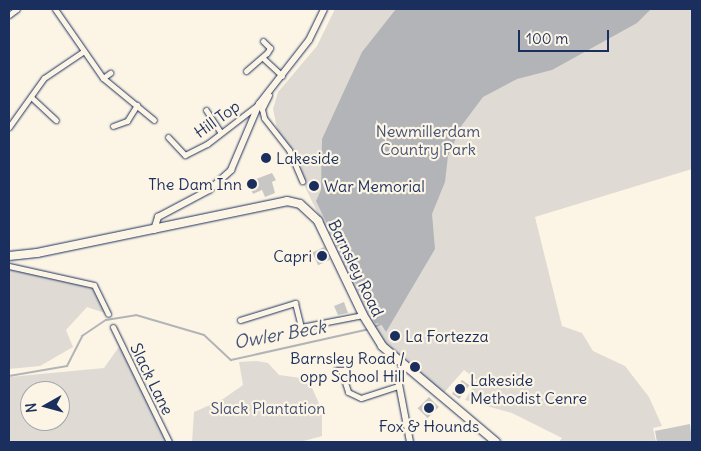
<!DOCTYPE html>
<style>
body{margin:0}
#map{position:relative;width:701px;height:451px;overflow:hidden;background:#fcf5e5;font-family:Delius,sans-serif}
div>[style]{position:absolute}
.green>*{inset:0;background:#dfdbd4}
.water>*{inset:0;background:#b2b4b8}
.stream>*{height:2px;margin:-1px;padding:0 1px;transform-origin:1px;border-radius:1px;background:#b2b4b8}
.building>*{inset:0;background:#c8c7c6;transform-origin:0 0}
.roads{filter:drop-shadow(0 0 1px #1b2f5e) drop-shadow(0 0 1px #1b2f5e)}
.minor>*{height:5px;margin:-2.5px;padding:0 2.5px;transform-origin:2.5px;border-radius:2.5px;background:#fcf5e5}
.tertiary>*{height:6px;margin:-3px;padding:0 3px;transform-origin:3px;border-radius:3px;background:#fcf5e5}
.primary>*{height:8px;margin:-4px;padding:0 4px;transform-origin:4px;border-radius:4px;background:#fcf5e5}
.dots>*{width:14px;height:14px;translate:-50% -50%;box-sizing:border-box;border:2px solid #fcf5e5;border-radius:50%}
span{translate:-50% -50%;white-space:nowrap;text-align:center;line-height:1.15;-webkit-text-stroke:4.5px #fcf5e5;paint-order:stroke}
.street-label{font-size:16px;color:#1b2f5e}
.park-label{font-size:16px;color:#425176}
.poi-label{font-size:16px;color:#1b2f5e}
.left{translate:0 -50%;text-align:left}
.right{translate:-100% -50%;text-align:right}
.water-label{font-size:18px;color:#485779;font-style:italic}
.frame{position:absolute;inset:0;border:10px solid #1b2f5e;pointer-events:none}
.north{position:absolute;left:20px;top:381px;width:50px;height:50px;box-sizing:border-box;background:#fcf5e5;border:1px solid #a2a6af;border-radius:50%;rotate:263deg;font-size:14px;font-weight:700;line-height:20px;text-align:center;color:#1b2f5e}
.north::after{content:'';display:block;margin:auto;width:18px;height:22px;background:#1b2f5e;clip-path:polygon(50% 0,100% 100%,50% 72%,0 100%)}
.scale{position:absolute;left:518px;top:30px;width:91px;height:22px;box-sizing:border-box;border:2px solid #1b2f5e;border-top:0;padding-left:6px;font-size:15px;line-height:18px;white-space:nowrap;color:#1b2f5e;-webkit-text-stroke:4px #fcf5e5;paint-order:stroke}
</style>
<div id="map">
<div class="green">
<div style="clip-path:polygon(335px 9px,692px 9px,692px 169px,535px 217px,562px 326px,582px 333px,593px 351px,625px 366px,649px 397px,662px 426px,653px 428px,656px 442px,559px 442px,562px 438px,512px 413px,465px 400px,477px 380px,464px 370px,441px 396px,417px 376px,415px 367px,382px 346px,277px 129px,273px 109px,278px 92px,317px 46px)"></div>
<div style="clip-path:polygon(9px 267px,94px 285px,108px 314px,87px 307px,66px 330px,73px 347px,40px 366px,9px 369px)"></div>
<div style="clip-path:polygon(evenodd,121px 344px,169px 442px,9px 442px,9px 377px,104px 368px,121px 344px,30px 391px,60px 391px,60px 421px,30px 421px,30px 391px)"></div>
<div style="clip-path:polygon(257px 361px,268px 363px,279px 375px,308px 379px,322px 410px,322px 436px,300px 442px,192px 442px,194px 412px,223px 399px,243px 385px,239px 362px)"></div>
</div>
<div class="water">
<div style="clip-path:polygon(396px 9px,651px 9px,637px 23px,552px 70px,517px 79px,483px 97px,462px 125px,448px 156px,445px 182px,432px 214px,435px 249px,386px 332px,381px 324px,375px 323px,316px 201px,321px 190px,322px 139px,362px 52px)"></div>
</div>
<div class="stream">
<div style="left:374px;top:327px;width:8px;rotate:-23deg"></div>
<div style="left:9px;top:376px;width:59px;rotate:-9.8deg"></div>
<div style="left:67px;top:366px;width:34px;rotate:-63deg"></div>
<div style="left:82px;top:336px;width:29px;rotate:-34deg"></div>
<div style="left:106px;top:320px;width:30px;rotate:-9deg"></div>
<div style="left:136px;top:315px;width:71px;rotate:16.4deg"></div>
<div style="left:204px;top:335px;width:37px;rotate:43deg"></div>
<div style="left:231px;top:360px;width:142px;rotate:-12.6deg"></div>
</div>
<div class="building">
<div style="clip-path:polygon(272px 173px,276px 180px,272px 182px,275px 193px,265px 197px,262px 190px,253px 194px,248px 182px)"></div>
<div style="left:324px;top:247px;width:14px;height:13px;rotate:65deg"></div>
<div style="clip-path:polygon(344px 302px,348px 313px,338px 315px,334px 306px)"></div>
<div style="left:462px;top:380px;width:9px;height:17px;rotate:36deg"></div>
<div style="left:429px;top:397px;width:14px;height:16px;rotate:45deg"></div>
<div style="clip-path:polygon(690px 424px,692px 442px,657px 442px,655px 431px)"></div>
</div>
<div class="roads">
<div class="minor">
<div style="left:55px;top:9px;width:84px;rotate:55.2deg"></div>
<div style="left:103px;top:78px;width:66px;rotate:39.5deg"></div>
<div style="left:9px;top:15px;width:10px;rotate:-37deg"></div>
<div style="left:263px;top:58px;width:26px;rotate:43deg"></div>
<div style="left:246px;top:71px;width:28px;rotate:-41deg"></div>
<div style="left:267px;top:53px;width:6px;rotate:-59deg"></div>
<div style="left:270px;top:48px;width:10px;rotate:-135deg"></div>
<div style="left:103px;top:78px;width:9px;rotate:-36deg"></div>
<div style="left:269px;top:95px;width:16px;rotate:117deg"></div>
<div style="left:262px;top:109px;width:9px;rotate:77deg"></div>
<div style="left:264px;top:118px;width:41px;rotate:52deg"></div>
<div style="left:289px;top:150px;width:34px;rotate:67deg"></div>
<div style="left:31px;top:97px;width:34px;rotate:43deg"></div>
<div style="left:206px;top:110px;width:27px;rotate:57deg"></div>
<div style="left:113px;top:126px;width:15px;rotate:-20deg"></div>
<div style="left:127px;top:121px;width:19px;rotate:-58deg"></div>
<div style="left:9px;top:127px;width:60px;rotate:-54.5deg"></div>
<div style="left:44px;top:78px;width:48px;rotate:-34deg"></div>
<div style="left:168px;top:137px;width:25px;rotate:47deg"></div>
<div style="left:185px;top:155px;width:25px;rotate:-27deg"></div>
<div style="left:207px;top:144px;width:66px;rotate:-37.6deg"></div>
<div style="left:9px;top:266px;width:87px;rotate:12.6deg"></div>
<div style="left:94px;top:285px;width:32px;rotate:64deg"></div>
<div style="left:240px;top:320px;width:58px;rotate:-17.2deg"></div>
<div style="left:295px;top:303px;width:25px;rotate:76deg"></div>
<div style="left:301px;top:327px;width:63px;rotate:-11deg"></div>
<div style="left:113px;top:327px;width:128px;rotate:64deg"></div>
<div style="left:336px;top:370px;width:11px"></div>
<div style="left:341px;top:370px;width:23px;rotate:72deg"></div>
<div style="left:348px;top:392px;width:14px;rotate:25deg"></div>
<div style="left:361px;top:398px;width:40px;rotate:-18deg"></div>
</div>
<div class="tertiary">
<div style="left:154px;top:230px;width:14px;rotate:-73deg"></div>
<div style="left:158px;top:217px;width:58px;rotate:-27.9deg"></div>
<div style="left:209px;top:190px;width:30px;rotate:-42deg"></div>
<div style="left:231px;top:170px;width:72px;rotate:-67deg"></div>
<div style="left:259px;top:104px;width:81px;rotate:-52deg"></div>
<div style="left:309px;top:40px;width:34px;rotate:-64deg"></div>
<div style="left:403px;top:366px;width:14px;rotate:111deg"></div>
<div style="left:398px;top:379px;width:64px;rotate:79.2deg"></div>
</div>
<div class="primary">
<div style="left:9px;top:256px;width:28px;rotate:-6deg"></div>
<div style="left:37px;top:253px;width:255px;rotate:-11.7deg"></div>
<div style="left:287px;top:201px;width:13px;rotate:13deg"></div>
<div style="left:300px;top:204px;width:25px;rotate:43deg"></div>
<div style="left:318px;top:221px;width:104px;rotate:64.4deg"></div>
<div style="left:363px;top:315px;width:36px;rotate:58deg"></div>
<div style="left:382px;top:346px;width:149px;rotate:40.1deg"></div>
</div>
</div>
<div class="dots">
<div style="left:266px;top:158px;background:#1b2f5e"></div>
<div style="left:252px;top:184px;background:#1b2f5e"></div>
<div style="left:314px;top:186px;background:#1b2f5e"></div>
<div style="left:322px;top:256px;background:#1b2f5e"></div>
<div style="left:395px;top:336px;background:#1b2f5e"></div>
<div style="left:415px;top:367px;background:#1b2f5e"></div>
<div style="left:460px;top:389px;background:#1b2f5e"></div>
<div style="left:429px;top:408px;background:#1b2f5e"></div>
</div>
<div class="street-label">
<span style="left:217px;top:119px;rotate:-36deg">Hill Top</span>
<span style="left:356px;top:268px;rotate:64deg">Barnsley Road</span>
<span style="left:152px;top:379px;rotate:64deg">Slack Lane</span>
</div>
<div class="park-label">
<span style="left:428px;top:140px">Newmillerdam<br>Country Park</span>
<span style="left:268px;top:408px">Slack Plantation</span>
</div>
<div class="poi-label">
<span class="left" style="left:276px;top:158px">Lakeside</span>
<span class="right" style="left:242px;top:184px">The Dam Inn</span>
<span class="left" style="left:324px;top:186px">War Memorial</span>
<span class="right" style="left:312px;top:256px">Capri</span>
<span class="left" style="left:405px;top:336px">La Fortezza</span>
<span class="right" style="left:405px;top:367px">Barnsley Road /<br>opp School Hill</span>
<span class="left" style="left:470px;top:389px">Lakeside<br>Methodist Cenre</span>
<span style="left:429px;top:426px">Fox &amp; Hounds</span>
</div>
<div class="water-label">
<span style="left:280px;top:335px;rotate:-10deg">Owler Beck</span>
</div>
<div class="frame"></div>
<div class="north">N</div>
<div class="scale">100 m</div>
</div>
